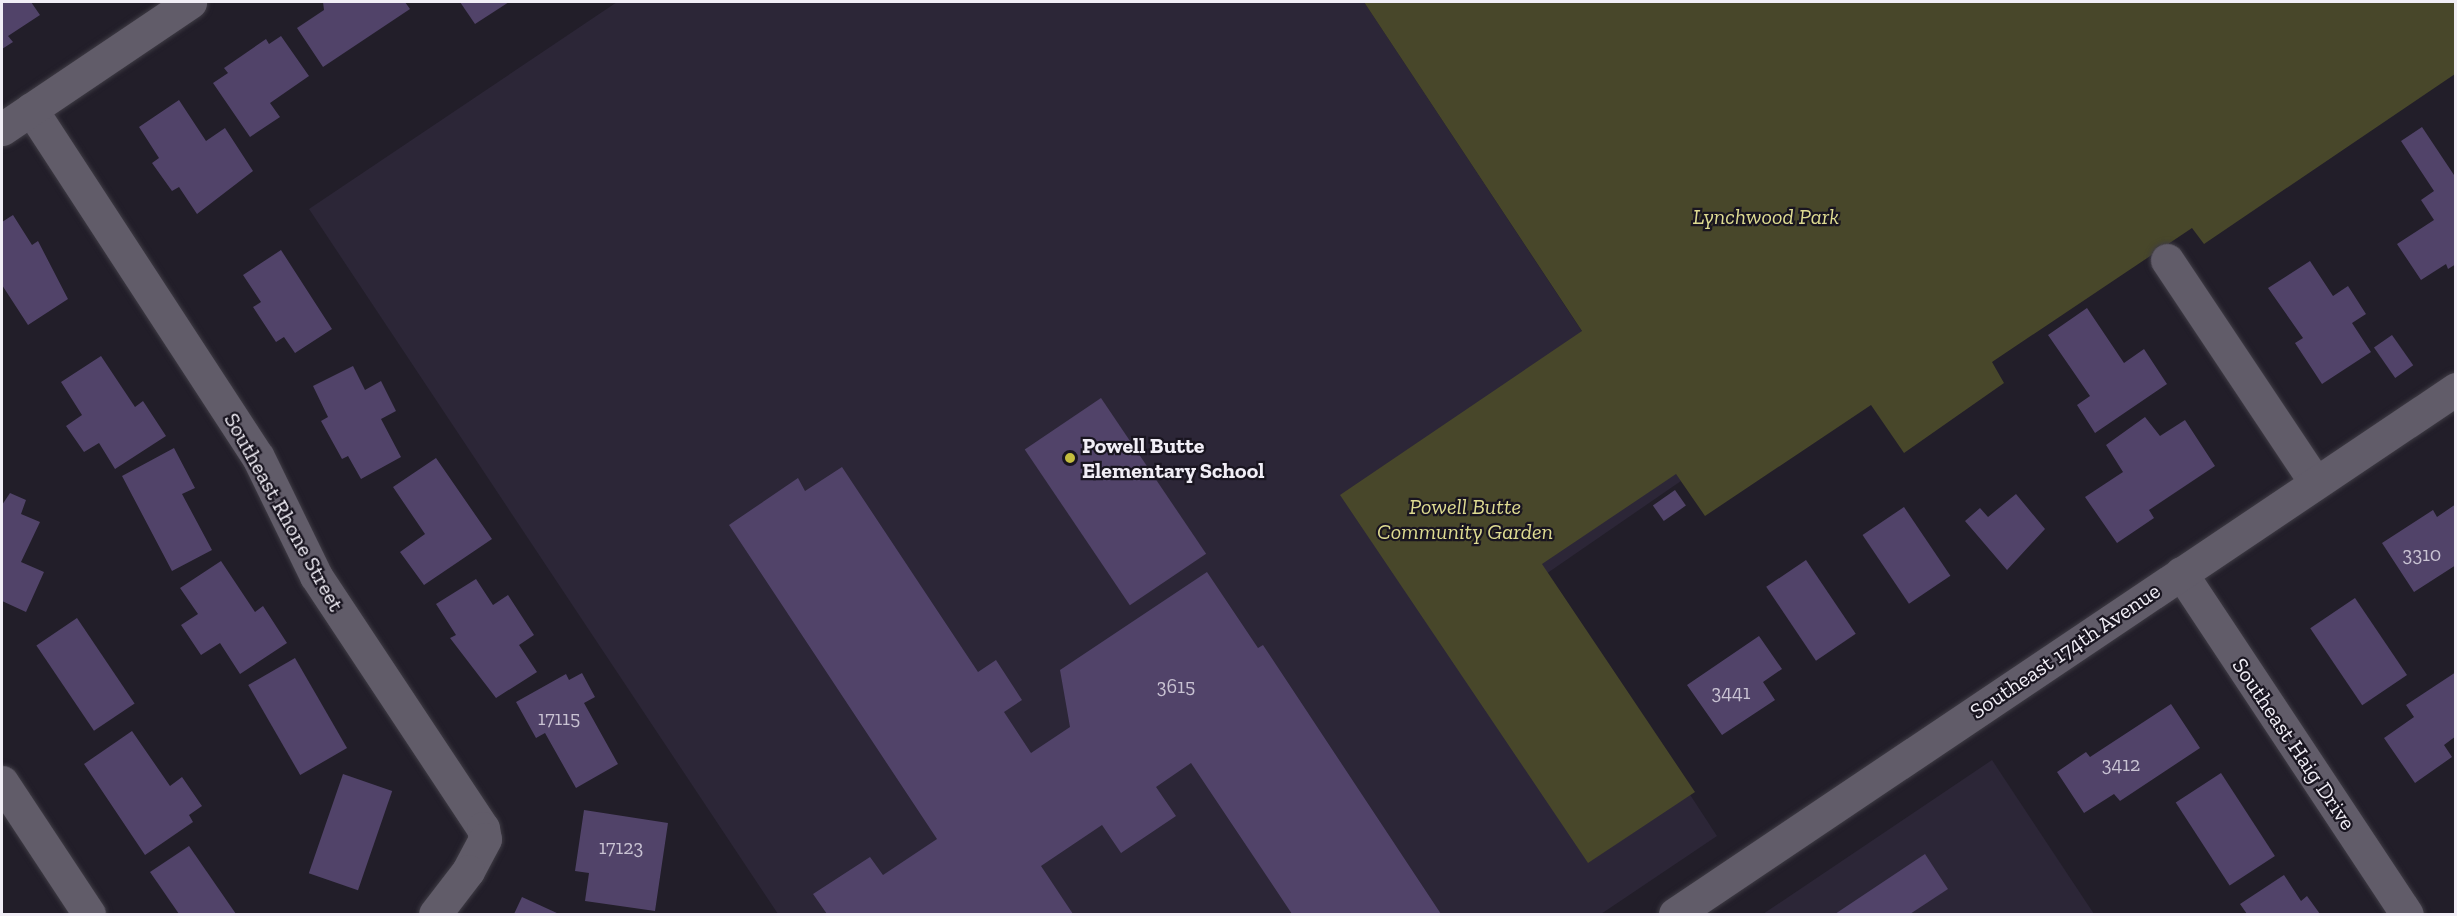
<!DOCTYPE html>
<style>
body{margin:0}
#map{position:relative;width:2457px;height:916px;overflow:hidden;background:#221e29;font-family:"Zilla Slab",serif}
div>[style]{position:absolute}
.built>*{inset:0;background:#2c2637}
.green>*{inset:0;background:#48472a}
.building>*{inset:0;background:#514369;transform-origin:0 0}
.roads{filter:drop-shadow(0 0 2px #3e3b44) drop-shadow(0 0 2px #3e3b44)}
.minor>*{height:33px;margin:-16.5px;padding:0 16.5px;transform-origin:16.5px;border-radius:16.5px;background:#615c69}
.dots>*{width:16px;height:16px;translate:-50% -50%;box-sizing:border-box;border:3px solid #191520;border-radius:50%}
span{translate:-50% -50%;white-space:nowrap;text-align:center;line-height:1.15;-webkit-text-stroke:4.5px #191520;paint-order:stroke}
.number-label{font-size:20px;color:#c9c3d3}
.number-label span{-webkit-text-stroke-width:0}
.park-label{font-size:22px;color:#dedb91;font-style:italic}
.poi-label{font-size:22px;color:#f1eef6;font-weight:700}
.left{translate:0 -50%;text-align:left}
.street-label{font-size:22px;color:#f1eef6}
.frame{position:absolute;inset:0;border:3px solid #f1eef6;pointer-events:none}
</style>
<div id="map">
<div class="built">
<div style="clip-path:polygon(617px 2px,1364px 2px,1681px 481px,1546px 574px,1717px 836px,1601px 914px,778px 914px,309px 209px)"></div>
<div style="clip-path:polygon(1992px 760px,2094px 914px,1763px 914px)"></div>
</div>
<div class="green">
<div style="clip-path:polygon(1364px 2px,2455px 2px,2455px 74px,2204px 244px,2192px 228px,1992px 362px,2004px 383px,1904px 453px,1871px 405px,1705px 516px,1676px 474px,1542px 564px,1695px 792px,1588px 863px,1340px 495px,1582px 331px)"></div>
</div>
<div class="building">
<div style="clip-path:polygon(2px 2px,31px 2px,40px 15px,8px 36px,13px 42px,2px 49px)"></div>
<div style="clip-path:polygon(323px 2px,405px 2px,410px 9px,323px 67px,297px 28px,324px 10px)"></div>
<div style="clip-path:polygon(460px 2px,509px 2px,475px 24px)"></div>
<div style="clip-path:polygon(281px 36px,309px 76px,270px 103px,280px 117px,250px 137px,213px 83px,228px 73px,224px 68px,266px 39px,269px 44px)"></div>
<div style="clip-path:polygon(179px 100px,206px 141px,225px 128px,253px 171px,197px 214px,179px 187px,172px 191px,152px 163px,159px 158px,139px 127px)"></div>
<div style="clip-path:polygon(2422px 127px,2456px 178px,2456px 264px,2448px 269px,2446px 264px,2421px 280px,2397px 244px,2434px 220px,2421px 200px,2434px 191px,2401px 141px)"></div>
<div style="clip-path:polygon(13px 215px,32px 245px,38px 241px,68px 299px,28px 325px,2px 285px,2px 222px)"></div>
<div style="clip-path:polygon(281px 250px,332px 329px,295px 353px,284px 337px,276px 342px,253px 307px,261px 302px,243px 275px)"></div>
<div style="clip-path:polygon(2310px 261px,2333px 296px,2348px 286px,2366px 314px,2352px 323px,2371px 352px,2322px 384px,2295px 343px,2303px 338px,2268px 288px)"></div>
<div style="clip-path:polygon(2087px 308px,2124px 363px,2144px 349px,2167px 384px,2095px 433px,2077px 405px,2090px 396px,2048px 335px)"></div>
<div style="left:2392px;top:335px;width:37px;height:22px;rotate:55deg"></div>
<div style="clip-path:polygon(101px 356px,135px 407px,143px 401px,166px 436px,115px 469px,99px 443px,84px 452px,66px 426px,82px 415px,61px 382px)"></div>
<div style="clip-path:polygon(353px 366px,365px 390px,381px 381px,396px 411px,381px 419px,401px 457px,361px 479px,348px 456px,342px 459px,321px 421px,328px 417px,313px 386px)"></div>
<div style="left:1101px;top:398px;width:188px;height:92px;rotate:56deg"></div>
<div style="clip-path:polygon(2145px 417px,2160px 436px,2185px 420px,2215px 466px,2149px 510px,2154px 518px,2117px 543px,2085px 497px,2123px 472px,2106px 445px)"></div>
<div style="clip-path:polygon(174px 448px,195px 488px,182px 494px,212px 550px,172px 571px,122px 476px)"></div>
<div style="clip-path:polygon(436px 458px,492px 539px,424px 585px,400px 552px,425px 534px,393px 487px)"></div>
<div style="clip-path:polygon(842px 467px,978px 672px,996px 660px,1022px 700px,1004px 712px,1031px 753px,1070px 727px,1060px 670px,1207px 572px,1258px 648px,1263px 645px,1441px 914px,1292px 914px,1191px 763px,1156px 787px,1176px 816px,1121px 853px,1102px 825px,1041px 866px,1073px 914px,827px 914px,813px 894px,870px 857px,883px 875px,937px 839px,729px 525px,798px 478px,805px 491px)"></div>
<div style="left:1675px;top:490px;width:19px;height:27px;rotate:55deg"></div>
<div style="clip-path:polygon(10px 493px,26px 500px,21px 514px,40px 522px,21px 562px,44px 572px,26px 612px,2px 601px,2px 505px)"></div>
<div style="clip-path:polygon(2016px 494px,2045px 529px,2007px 570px,1965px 521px,1980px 508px,1988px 517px)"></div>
<div style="clip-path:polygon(2456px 504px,2456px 565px,2414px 592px,2382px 543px,2433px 510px,2437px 517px)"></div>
<div style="left:1904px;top:507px;width:83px;height:50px;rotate:56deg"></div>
<div style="left:1806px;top:560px;width:89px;height:48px;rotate:56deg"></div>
<div style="clip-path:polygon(221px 561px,255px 612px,263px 606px,287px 643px,240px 674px,220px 643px,201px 655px,181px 625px,198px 614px,180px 588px)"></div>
<div style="clip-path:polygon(476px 579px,493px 605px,508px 595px,534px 635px,519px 645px,537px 672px,496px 698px,450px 638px,456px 635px,436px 604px)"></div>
<div style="left:2355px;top:598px;width:93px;height:54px;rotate:56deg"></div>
<div style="left:77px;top:618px;width:103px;height:49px;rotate:56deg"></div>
<div style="clip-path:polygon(1759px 636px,1782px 669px,1763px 682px,1775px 700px,1722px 735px,1687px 685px)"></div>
<div style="left:295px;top:658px;width:104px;height:54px;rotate:60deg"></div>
<div style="clip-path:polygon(2456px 672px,2456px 736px,2444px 745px,2452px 757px,2415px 783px,2384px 738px,2414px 717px,2406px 705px)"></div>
<div style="clip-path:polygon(582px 673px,595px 697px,584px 703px,618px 764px,576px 788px,545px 733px,536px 738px,516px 702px,566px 674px,569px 680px)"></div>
<div style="clip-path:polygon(2171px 704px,2200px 748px,2120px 801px,2114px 794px,2084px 813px,2057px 772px,2086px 752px,2090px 757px)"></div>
<div style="clip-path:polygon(132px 731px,170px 786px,182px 777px,202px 806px,189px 815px,193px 822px,145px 855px,84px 764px)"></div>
<div style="left:2221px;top:773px;width:99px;height:54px;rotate:57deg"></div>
<div style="left:343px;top:774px;width:52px;height:105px;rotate:19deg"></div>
<div style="clip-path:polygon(584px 810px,668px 823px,655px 911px,585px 901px,589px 873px,575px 871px)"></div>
<div style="clip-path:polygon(189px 846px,236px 914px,179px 914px,150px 872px)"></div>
<div style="clip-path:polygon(1925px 854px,1948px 889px,1910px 914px,1835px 914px)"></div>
<div style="clip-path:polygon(2284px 875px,2301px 901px,2307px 896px,2320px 914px,2247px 914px,2240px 904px)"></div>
<div style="clip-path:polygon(522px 897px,559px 914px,514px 914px)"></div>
</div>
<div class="roads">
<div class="minor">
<div style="left:31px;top:109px;width:415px;rotate:56.9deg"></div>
<div style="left:258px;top:457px;width:132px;rotate:64deg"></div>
<div style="left:316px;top:576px;width:302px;rotate:56.5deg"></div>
<div style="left:483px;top:828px;width:11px;rotate:80deg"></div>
<div style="left:485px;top:839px;width:36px;rotate:118deg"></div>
<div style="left:468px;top:871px;width:54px;rotate:127.5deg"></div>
<div style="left:2px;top:129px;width:227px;rotate:-34deg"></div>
<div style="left:2167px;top:260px;width:267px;rotate:56.3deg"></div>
<div style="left:2181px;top:573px;width:409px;rotate:56.5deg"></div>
<div style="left:2px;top:782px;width:158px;rotate:56.6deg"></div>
<div style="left:1675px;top:914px;width:941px;rotate:-33.91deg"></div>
</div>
</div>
<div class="dots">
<div style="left:1070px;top:458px;background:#c4bd3e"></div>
</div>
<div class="number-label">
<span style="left:2422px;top:554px">3310</span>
<span style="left:1176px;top:686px">3615</span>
<span style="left:1731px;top:692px">3441</span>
<span style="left:559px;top:718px">17115</span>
<span style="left:2121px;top:764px">3412</span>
<span style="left:621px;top:847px">17123</span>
</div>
<div class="park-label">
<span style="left:1766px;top:217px">Lynchwood Park</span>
<span style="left:1465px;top:519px">Powell Butte<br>Community Garden</span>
</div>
<div class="poi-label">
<span class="left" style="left:1082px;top:458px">Powell Butte<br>Elementary School</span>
</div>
<div class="street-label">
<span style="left:284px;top:512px;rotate:61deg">Southeast Rhone Street</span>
<span style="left:2065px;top:651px;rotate:-34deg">Southeast 174th Avenue</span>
<span style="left:2294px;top:744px;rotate:56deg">Southeast Haig Drive</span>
</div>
<div class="frame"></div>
</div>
